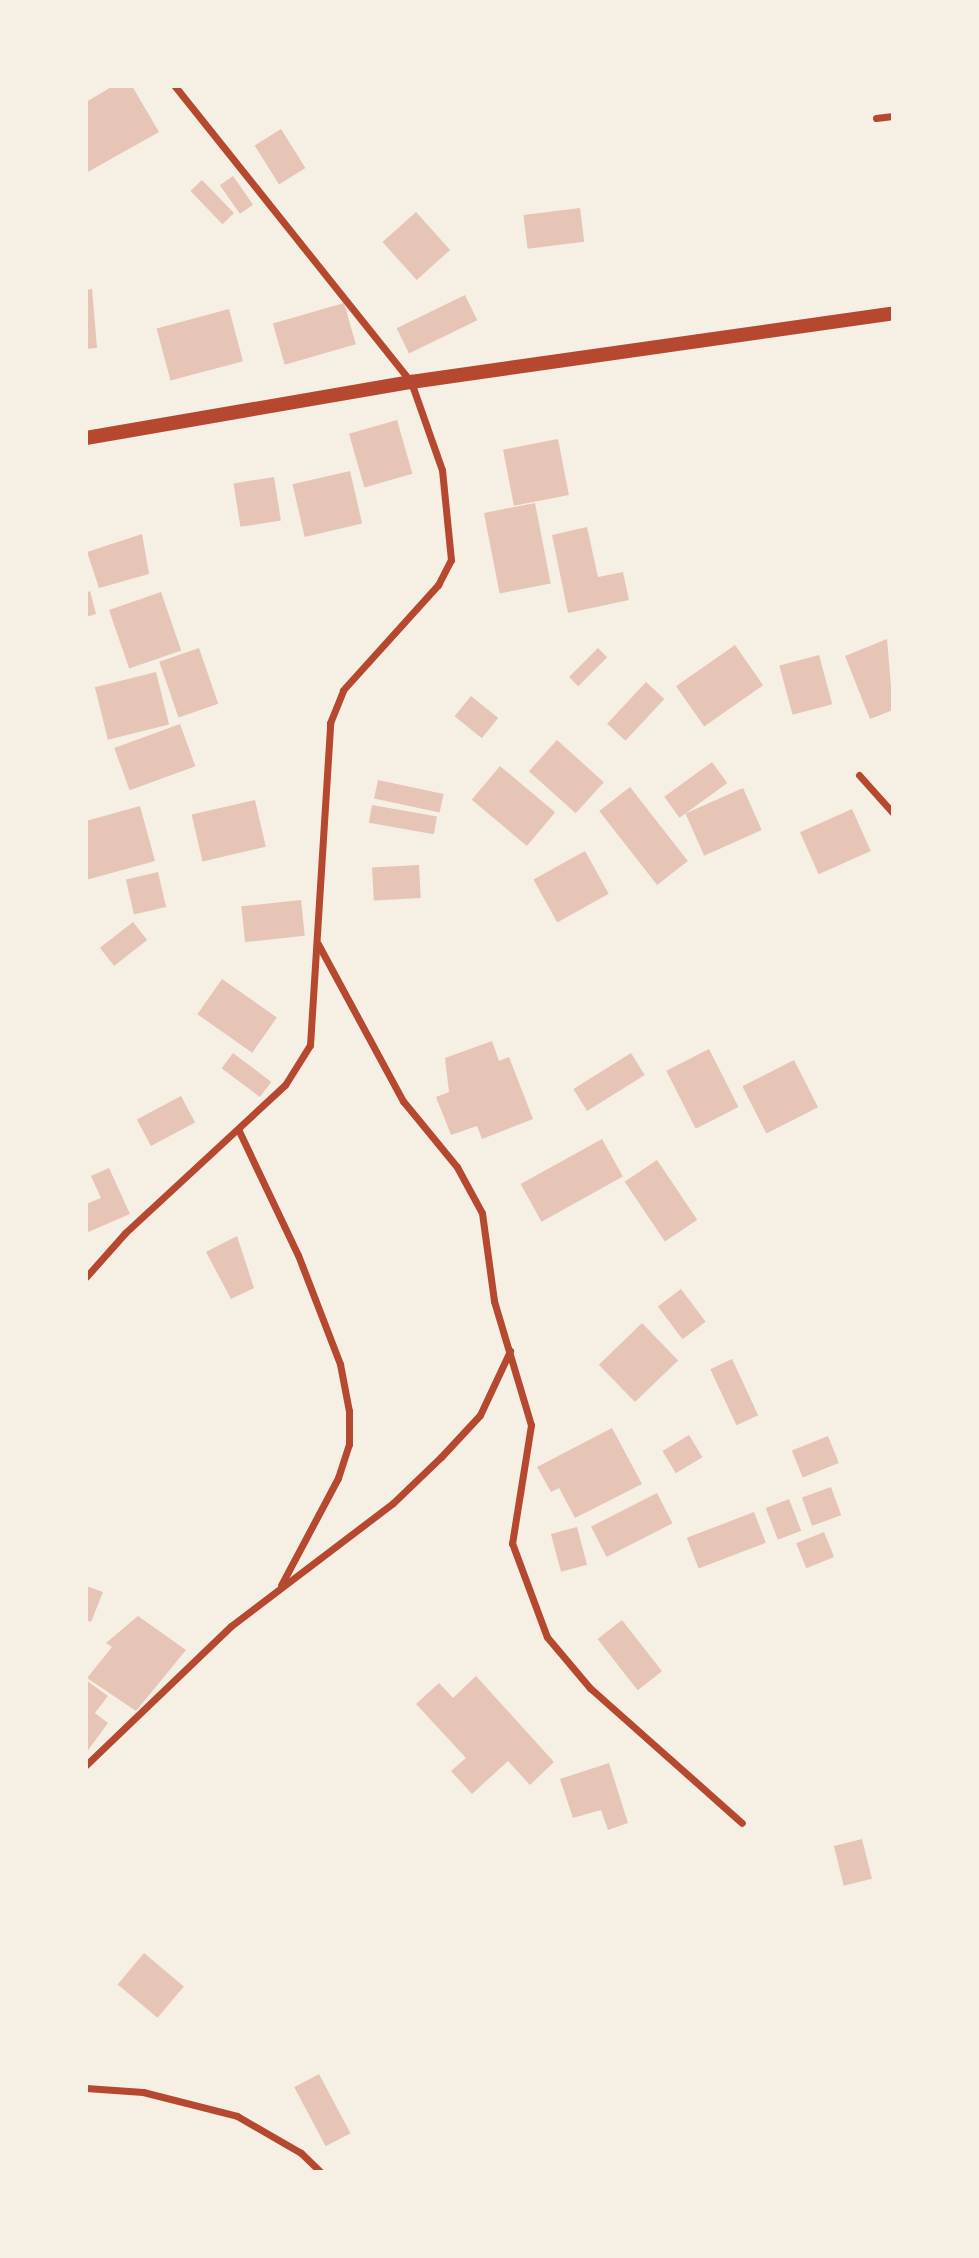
<!DOCTYPE html>
<style>
body{margin:0}
#map{position:relative;width:979px;height:2258px;overflow:hidden;background:#f6efe4;font-family:"Roboto Condensed",sans-serif}
div>[style]{position:absolute}
.building>*{inset:0;background:#e6c5b7;transform-origin:0 0}
.minor>*{height:7px;margin:-3.5px;padding:0 3.5px;transform-origin:3.5px;border-radius:3.5px;background:#b5482f}
.secondary>*{height:14px;margin:-7px;padding:0 7px;transform-origin:7px;border-radius:7px;background:#b5482f}
span{translate:-50% -50%;white-space:nowrap;text-align:center;line-height:1.15;-webkit-text-stroke:7px #f6efe4;paint-order:stroke}
.frame{position:absolute;inset:0;border:88px solid #f6efe4;pointer-events:none}
</style>
<div id="map">
<div class="building">
<div style="clip-path:polygon(113px 86px,132px 86px,159px 132px,86px 173px,86px 102px)"></div>
<div style="left:281px;top:129px;width:46px;height:31px;rotate:58deg"></div>
<div style="left:233px;top:176px;width:35px;height:16px;rotate:55deg"></div>
<div style="left:202px;top:180px;width:46px;height:16px;rotate:46deg"></div>
<div style="left:580px;top:208px;width:34px;height:57px;rotate:83deg"></div>
<div style="left:416px;top:212px;width:51px;height:45px;rotate:48deg"></div>
<div style="clip-path:polygon(92px 289px,97px 348px,86px 349px,86px 290px)"></div>
<div style="left:465px;top:295px;width:28px;height:76px;rotate:64deg"></div>
<div style="left:344px;top:303px;width:43px;height:74px;rotate:74deg"></div>
<div style="left:229px;top:309px;width:54px;height:75px;rotate:75deg"></div>
<div style="left:397px;top:420px;width:56px;height:50px;rotate:74deg"></div>
<div style="left:558px;top:439px;width:57px;height:56px;rotate:79deg"></div>
<div style="left:350px;top:471px;width:54px;height:59px;rotate:77deg"></div>
<div style="left:274px;top:477px;width:44px;height:41px;rotate:81deg"></div>
<div style="left:535px;top:503px;width:82px;height:52px;rotate:79deg"></div>
<div style="clip-path:polygon(587px 527px,598px 577px,623px 572px,629px 600px,568px 613px,552px 535px)"></div>
<div style="clip-path:polygon(142px 534px,149px 574px,99px 588px,87px 552px)"></div>
<div style="clip-path:polygon(90px 591px,96px 614px,86px 617px,86px 593px)"></div>
<div style="left:161px;top:592px;width:62px;height:55px;rotate:71deg"></div>
<div style="clip-path:polygon(887px 639px,893px 710px,870px 719px,845px 656px)"></div>
<div style="left:735px;top:645px;width:49px;height:72px;rotate:55deg"></div>
<div style="left:199px;top:648px;width:59px;height:42px;rotate:71deg"></div>
<div style="left:598px;top:648px;width:13px;height:41px;rotate:45deg"></div>
<div style="left:819px;top:655px;width:51px;height:41px;rotate:75deg"></div>
<div style="left:156px;top:672px;width:54px;height:63px;rotate:76deg"></div>
<div style="left:646px;top:682px;width:25px;height:57px;rotate:43deg"></div>
<div style="left:471px;top:696px;width:35px;height:26px;rotate:39deg"></div>
<div style="left:180px;top:724px;width:45px;height:70px;rotate:70deg"></div>
<div style="left:557px;top:740px;width:63px;height:42px;rotate:42deg"></div>
<div style="left:712px;top:762px;width:26px;height:59px;rotate:54deg"></div>
<div style="left:500px;top:766px;width:72px;height:44px;rotate:40deg"></div>
<div style="left:378px;top:780px;width:67px;height:19px;rotate:12deg"></div>
<div style="left:630px;top:787px;width:94px;height:39px;rotate:52deg"></div>
<div style="left:743px;top:788px;width:46px;height:63px;rotate:66deg"></div>
<div style="left:255px;top:800px;width:48px;height:65px;rotate:77deg"></div>
<div style="left:372px;top:805px;width:66px;height:18px;rotate:10deg"></div>
<div style="clip-path:polygon(140px 806px,155px 861px,86px 880px,86px 821px)"></div>
<div style="left:852px;top:809px;width:46px;height:57px;rotate:66deg"></div>
<div style="left:585px;top:851px;width:49px;height:59px;rotate:61deg"></div>
<div style="left:419px;top:865px;width:33px;height:47px;rotate:87deg"></div>
<div style="left:158px;top:872px;width:36px;height:33px;rotate:77deg"></div>
<div style="left:301px;top:900px;width:36px;height:60px;rotate:84deg"></div>
<div style="left:133px;top:922px;width:23px;height:42px;rotate:52deg"></div>
<div style="left:222px;top:979px;width:67px;height:43px;rotate:35deg"></div>
<div style="clip-path:polygon(492px 1041px,499px 1061px,509px 1057px,533px 1119px,482px 1139px,477px 1126px,451px 1135px,436px 1097px,449px 1092px,445px 1058px)"></div>
<div style="left:709px;top:1049px;width:65px;height:48px;rotate:63deg"></div>
<div style="left:233px;top:1053px;width:48px;height:19px;rotate:37deg"></div>
<div style="left:631px;top:1053px;width:26px;height:68px;rotate:58deg"></div>
<div style="left:794px;top:1060px;width:53px;height:58px;rotate:63deg"></div>
<div style="left:181px;top:1096px;width:30px;height:50px;rotate:62deg"></div>
<div style="left:602px;top:1139px;width:43px;height:93px;rotate:61deg"></div>
<div style="left:657px;top:1160px;width:72px;height:39px;rotate:56deg"></div>
<div style="clip-path:polygon(109px 1168px,130px 1214px,86px 1233px,86px 1204px,101px 1198px,91px 1176px)"></div>
<div style="clip-path:polygon(237px 1236px,254px 1288px,231px 1299px,206px 1252px)"></div>
<div style="left:681px;top:1289px;width:41px;height:29px;rotate:53deg"></div>
<div style="left:642px;top:1323px;width:52px;height:60px;rotate:46deg"></div>
<div style="left:732px;top:1359px;width:62px;height:24px;rotate:65deg"></div>
<div style="clip-path:polygon(612px 1428px,642px 1484px,575px 1518px,559px 1488px,551px 1492px,537px 1467px)"></div>
<div style="left:689px;top:1435px;width:26px;height:31px;rotate:59deg"></div>
<div style="left:828px;top:1436px;width:29px;height:39px;rotate:68deg"></div>
<div style="left:831px;top:1487px;width:30px;height:31px;rotate:70deg"></div>
<div style="left:657px;top:1493px;width:34px;height:74px;rotate:63deg"></div>
<div style="left:789px;top:1499px;width:34px;height:25px;rotate:69deg"></div>
<div style="left:754px;top:1512px;width:33px;height:72px;rotate:69deg"></div>
<div style="left:577px;top:1527px;width:39px;height:27px;rotate:75deg"></div>
<div style="left:824px;top:1532px;width:27px;height:30px;rotate:68deg"></div>
<div style="clip-path:polygon(86px 1586px,103px 1592px,91px 1622px,86px 1620px)"></div>
<div style="clip-path:polygon(138px 1616px,186px 1650px,136px 1711px,87px 1678px,112px 1647px,106px 1643px)"></div>
<div style="left:622px;top:1620px;width:65px;height:31px;rotate:52deg"></div>
<div style="clip-path:polygon(476px 1676px,554px 1762px,530px 1785px,508px 1761px,472px 1794px,451px 1771px,466px 1758px,416px 1704px,439px 1683px,453px 1698px)"></div>
<div style="clip-path:polygon(86px 1680px,108px 1696px,95px 1713px,108px 1723px,86px 1753px)"></div>
<div style="clip-path:polygon(609px 1763px,628px 1823px,608px 1830px,601px 1810px,573px 1818px,560px 1779px)"></div>
<div style="left:862px;top:1839px;width:41px;height:29px;rotate:76deg"></div>
<div style="left:144px;top:1953px;width:52px;height:41px;rotate:40deg"></div>
<div style="left:319px;top:2074px;width:67px;height:28px;rotate:62deg"></div>
</div>
<div class="minor">
<div style="left:876px;top:118px;width:17px;rotate:-7deg"></div>
<div style="left:859px;top:775px;width:51px;rotate:48.2deg"></div>
<div style="left:318px;top:944px;width:179px;rotate:61.6deg"></div>
<div style="left:403px;top:1101px;width:85px;rotate:50.7deg"></div>
<div style="left:457px;top:1167px;width:52px;rotate:61.5deg"></div>
<div style="left:482px;top:1213px;width:89px;rotate:82.2deg"></div>
<div style="left:494px;top:1301px;width:129px;rotate:73.4deg"></div>
<div style="left:531px;top:1425px;width:120px;rotate:99.1deg"></div>
<div style="left:512px;top:1543px;width:100px;rotate:69.6deg"></div>
<div style="left:547px;top:1637px;width:67px;rotate:49.9deg"></div>
<div style="left:590px;top:1688px;width:203px;rotate:41.6deg"></div>
<div style="left:239px;top:1131px;width:137px;rotate:64.6deg"></div>
<div style="left:298px;top:1255px;width:117px;rotate:68.9deg"></div>
<div style="left:340px;top:1364px;width:48px;rotate:79.2deg"></div>
<div style="left:349px;top:1411px;width:33px;rotate:90deg"></div>
<div style="left:349px;top:1444px;width:36px;rotate:108deg"></div>
<div style="left:338px;top:1478px;width:121px;rotate:118deg"></div>
<div style="left:86px;top:1277px;width:59px;rotate:-48.4deg"></div>
<div style="left:125px;top:1233px;width:218px;rotate:-42.8deg"></div>
<div style="left:285px;top:1085px;width:47px;rotate:-58deg"></div>
<div style="left:310px;top:1045px;width:323px;rotate:-86.4deg"></div>
<div style="left:330px;top:723px;width:35px;rotate:-68deg"></div>
<div style="left:343px;top:690px;width:142px;rotate:-47.9deg"></div>
<div style="left:438px;top:585px;width:28px;rotate:-63deg"></div>
<div style="left:451px;top:560px;width:90px;rotate:-95.7deg"></div>
<div style="left:442px;top:470px;width:93px;rotate:-109.4deg"></div>
<div style="left:411px;top:382px;width:379px;rotate:-128.6deg"></div>
<div style="left:86px;top:1765px;width:201px;rotate:-43.8deg"></div>
<div style="left:231px;top:1626px;width:203px;rotate:-37.2deg"></div>
<div style="left:393px;top:1503px;width:66px;rotate:-43.8deg"></div>
<div style="left:441px;top:1457px;width:57px;rotate:-47.1deg"></div>
<div style="left:480px;top:1415px;width:71px;rotate:-64.9deg"></div>
<div style="left:86px;top:2088px;width:57px;rotate:4deg"></div>
<div style="left:143px;top:2092px;width:97px;rotate:14.3deg"></div>
<div style="left:237px;top:2116px;width:74px;rotate:30deg"></div>
<div style="left:301px;top:2153px;width:28px;rotate:44deg"></div>
</div>
<div class="secondary">
<div style="left:86px;top:438px;width:330px;rotate:-9.8deg"></div>
<div style="left:411px;top:382px;width:487px;rotate:-8.1deg"></div>
</div>
<div class="frame"></div>
</div>
